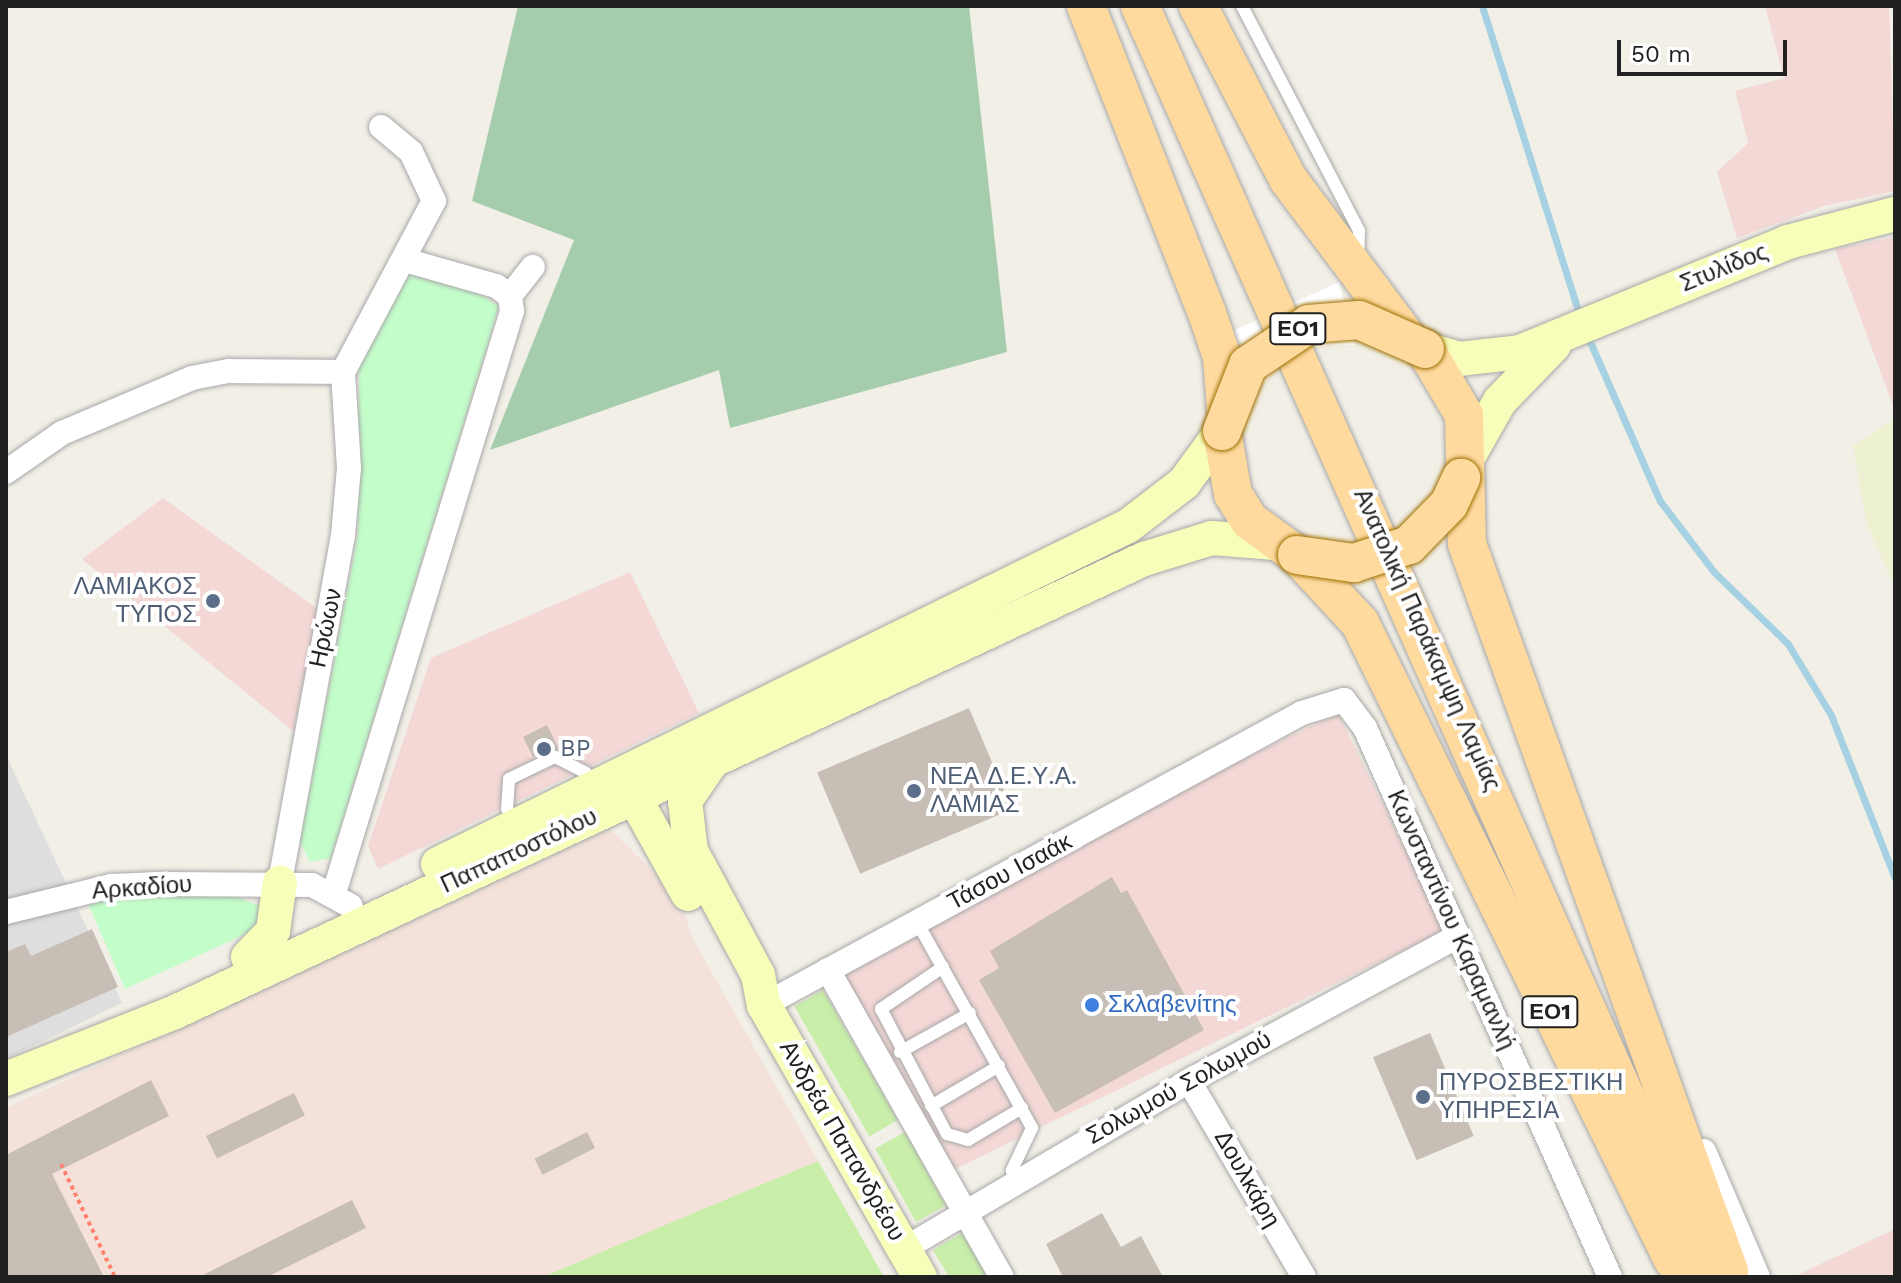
<!DOCTYPE html>
<meta charset="utf-8">
<style>
body{margin:0}
#map{position:relative;width:1901px;height:1283px;overflow:hidden;background:#f2efe7;font-family:"Work Sans",sans-serif}
div>[style]{position:absolute}
.residential>*{inset:0;background:#dfdede}
.commercial>*{inset:0;background:#f3d8d6;transform-origin:0 0}
.military>*{inset:0;background:#f4e2da}
.farmland>*{inset:0;background:#edf1d1}
.grass>*{inset:0;background:#c8eeaa;transform-origin:0 0}
.cemetery>*{inset:0;background:#a6ccae}
.park>*{inset:0;background:#c3fdca}
.pier>*{inset:0;background:#fff}
.stream>*{height:7px;margin:-3.5px;padding:0 3.5px;transform-origin:3.5px;border-radius:3.5px;background:#a5d1e2}
.building>*{inset:0;background:#c7beb6;transform-origin:0 0}
.path>*{height:4px;margin-top:-2px;transform-origin:0;background:repeating-linear-gradient(90deg,#ff816b 0 4px,transparent 0 8px)}
.roads{filter:drop-shadow(0 0 2px #a8a8a8) drop-shadow(0 0 2px #a8a8a8)}
.lane>*{height:12px;margin:-6px;padding:0 6px;transform-origin:6px;border-radius:6px;background:#fff}
.street>*{height:24px;margin:-12px;padding:0 12px;transform-origin:12px;border-radius:12px;background:#fff}
.secondary>*{height:34px;margin:-17px;padding:0 17px;transform-origin:17px;border-radius:17px;background:#f7feb9}
.primary>*{height:38px;margin:-19px;padding:0 19px;transform-origin:19px;border-radius:19px;background:#ffda9f}
.bridges{filter:drop-shadow(0 0 2px #9e7100) drop-shadow(0 0 2px #9e7100)}
.primary-bridge>*{height:38px;margin:-19px;padding:0 19px;transform-origin:19px;border-radius:19px;background:#ffda9f}
.dots>*{width:22px;height:22px;translate:-50% -50%;box-sizing:border-box;border:4px solid #fff;border-radius:50%}
span{translate:-50% -50%;white-space:nowrap;text-align:center;line-height:1.15;-webkit-text-stroke:8px #fff;paint-order:stroke}
.shield-label span{padding:2px 6px;background:#fff;border:2px solid;border-radius:6px;-webkit-text-stroke-width:0}
.shield-label{font-size:22px;color:#212121;font-weight:700}
.street-label{font-size:24px;color:#212121}
.service-label{font-size:24px;color:#4e5e75}
.right{translate:-100% -50%;text-align:right}
.left{translate:0 -50%;text-align:left}
.shop-label{font-size:24px;color:#366cbe}
.frame{position:absolute;inset:0;border:8px solid #212121;pointer-events:none}
.scale{position:absolute;left:1617px;top:40px;width:170px;height:36px;box-sizing:border-box;border:4px solid #212121;border-top:0;padding-left:10px;font-size:24px;line-height:28px;white-space:nowrap;color:#212121;-webkit-text-stroke:6px #fff;paint-order:stroke}
</style>
<div id="map">
<div class="residential">
<div style="clip-path:polygon(6px 755px,122px 1003px,6px 1059px)"></div>
</div>
<div class="commercial">
<div style="clip-path:polygon(1765px 6px,1889px 6px,1895px 191px,1824px 206px,1737px 238px,1717px 172px,1748px 143px,1735px 91px,1784px 78px)"></div>
<div style="clip-path:polygon(1895px 237px,1895px 411px,1835px 249px)"></div>
<div style="clip-path:polygon(163px 498px,319px 610px,293px 731px,82px 559px)"></div>
<div style="clip-path:polygon(630px 572px,699px 713px,378px 869px,368px 846px,431px 658px)"></div>
<div style="left:1338px;top:713px;width:242px;height:564px;rotate:64deg"></div>
<div style="clip-path:polygon(1895px 1229px,1895px 1277px,1793px 1277px)"></div>
</div>
<div class="military">
<div style="clip-path:polygon(610px 829px,665px 883px,673px 881px,693px 939px,818px 1161px,543px 1277px,6px 1277px,6px 1108px)"></div>
</div>
<div class="farmland">
<div style="clip-path:polygon(1895px 418px,1895px 589px,1866px 521px,1853px 446px)"></div>
</div>
<div class="grass">
<div style="left:823px;top:990px;width:150px;height:33px;rotate:60deg"></div>
<div style="left:905px;top:1132px;width:84px;height:34px;rotate:61deg"></div>
<div style="clip-path:polygon(818px 1161px,884px 1277px,543px 1277px,677px 1220px)"></div>
<div style="clip-path:polygon(962px 1233px,988px 1277px,949px 1277px,933px 1250px)"></div>
</div>
<div class="cemetery">
<div style="clip-path:polygon(518px 6px,969px 6px,1007px 352px,730px 428px,719px 370px,490px 450px,574px 240px,472px 201px)"></div>
</div>
<div class="park">
<div style="clip-path:polygon(410px 271px,469px 286px,499px 307px,331px 858px,310px 862px,300px 842px,358px 534px,359px 369px)"></div>
<div style="clip-path:polygon(106px 895px,231px 895px,261px 906px,259px 928px,125px 989px,87px 901px)"></div>
</div>
<div class="pier">
<div style="clip-path:polygon(1339px 282px,1355px 345px,1320px 346px,1289px 358px,1263px 382px,1224px 335px)"></div>
</div>
<div class="stream">
<div style="left:1482px;top:6px;width:325px;rotate:72.5deg"></div>
<div style="left:1587px;top:335px;width:181px;rotate:66.3deg"></div>
<div style="left:1660px;top:501px;width:89px;rotate:52.7deg"></div>
<div style="left:1714px;top:572px;width:103px;rotate:44.2deg"></div>
<div style="left:1788px;top:644px;width:83px;rotate:58.8deg"></div>
<div style="left:1831px;top:715px;width:175px;rotate:68.6deg"></div>
</div>
<div class="building">
<div style="left:969px;top:708px;width:110px;height:165px;rotate:67deg"></div>
<div style="clip-path:polygon(547px 725px,559px 749px,533px 757px,523px 737px)"></div>
<div style="clip-path:polygon(1112px 877px,1121px 893px,1127px 890px,1204px 1030px,1055px 1113px,979px 980px,999px 968px,990px 951px)"></div>
<div style="clip-path:polygon(92px 929px,118px 987px,6px 1037px,6px 952px,25px 944px,31px 956px)"></div>
<div style="left:1430px;top:1033px;width:112px;height:62px;rotate:67deg"></div>
<div style="clip-path:polygon(151px 1080px,169px 1116px,52px 1174px,104px 1277px,6px 1277px,6px 1155px)"></div>
<div style="left:294px;top:1093px;width:25px;height:98px;rotate:64deg"></div>
<div style="left:587px;top:1132px;width:18px;height:59px;rotate:63deg"></div>
<div style="clip-path:polygon(352px 1200px,366px 1228px,267px 1277px,199px 1277px)"></div>
<div style="clip-path:polygon(1102px 1213px,1121px 1247px,1141px 1236px,1163px 1277px,1063px 1277px,1046px 1244px)"></div>
</div>
<div class="path">
<div style="left:61px;top:1164px;width:125px;rotate:64.5deg"></div>
</div>
<div class="roads">
<div class="lane">
<div style="left:1242px;top:6px;width:254px;rotate:62.5deg"></div>
<div style="left:1359px;top:231px;width:30px;rotate:92deg"></div>
<div style="left:507px;top:809px;width:30px;rotate:-86deg"></div>
<div style="left:509px;top:779px;width:51px;rotate:-25.6deg"></div>
<div style="left:555px;top:757px;width:35px;rotate:27deg"></div>
<div style="left:917px;top:922px;width:236px;rotate:60.8deg"></div>
<div style="left:1032px;top:1128px;width:47px;rotate:115.5deg"></div>
<div style="left:1012px;top:1170px;width:12px;rotate:76deg"></div>
<div style="left:943px;top:967px;width:75px;rotate:145.9deg"></div>
<div style="left:881px;top:1009px;width:141px;rotate:62.2deg"></div>
<div style="left:947px;top:1134px;width:22px;rotate:16deg"></div>
<div style="left:968px;top:1140px;width:63px;rotate:-30.7deg"></div>
<div style="left:900px;top:1052px;width:80px;rotate:-29.1deg"></div>
<div style="left:931px;top:1106px;width:79px;rotate:-30.5deg"></div>
</div>
<div class="street">
<div style="left:510px;top:296px;width:37px;rotate:-52deg"></div>
<div style="left:6px;top:472px;width:68px;rotate:-34.9deg"></div>
<div style="left:62px;top:433px;width:141px;rotate:-22.9deg"></div>
<div style="left:192px;top:378px;width:38px;rotate:-11deg"></div>
<div style="left:229px;top:371px;width:114px;rotate:0.5deg"></div>
<div style="left:280px;top:882px;width:353px;rotate:-79.7deg"></div>
<div style="left:343px;top:535px;width:67px;rotate:-84.9deg"></div>
<div style="left:349px;top:468px;width:96px;rotate:-93.6deg"></div>
<div style="left:343px;top:372px;width:194px;rotate:-62deg"></div>
<div style="left:434px;top:201px;width:54px;rotate:-115.1deg"></div>
<div style="left:411px;top:152px;width:39px;rotate:-140deg"></div>
<div style="left:334px;top:893px;width:609px;rotate:-72.99deg"></div>
<div style="left:512px;top:311px;width:15px;rotate:-98deg"></div>
<div style="left:510px;top:296px;width:17px;rotate:-144deg"></div>
<div style="left:496px;top:286px;width:95px;rotate:-164.1deg"></div>
<div style="left:6px;top:912px;width:108px;rotate:-13.9deg"></div>
<div style="left:111px;top:886px;width:49px;rotate:-2.3deg"></div>
<div style="left:160px;top:884px;width:152px;rotate:0.4deg"></div>
<div style="left:312px;top:885px;width:44px;rotate:28.3deg"></div>
<div style="left:828px;top:970px;width:353px;rotate:60.5deg"></div>
<div style="left:764px;top:1005px;width:612px;rotate:-28.49deg"></div>
<div style="left:1302px;top:713px;width:44px;rotate:-17.2deg"></div>
<div style="left:1344px;top:700px;width:35px;rotate:53deg"></div>
<div style="left:1365px;top:728px;width:601px;rotate:65.95deg"></div>
<div style="left:1189px;top:1081px;width:227px;rotate:59.6deg"></div>
<div style="left:1704px;top:1151px;width:137px;rotate:66.8deg"></div>
<div style="left:904px;top:1249px;width:331px;rotate:-30.5deg"></div>
<div style="left:1189px;top:1081px;width:306px;rotate:-28.3deg"></div>
</div>
<div class="secondary">
<div style="left:1425px;top:349px;width:35px;rotate:16deg"></div>
<div style="left:1459px;top:359px;width:61px;rotate:-6.5deg"></div>
<div style="left:1520px;top:352px;width:290px;rotate:-22.3deg"></div>
<div style="left:1788px;top:242px;width:111px;rotate:-14.7deg"></div>
<div style="left:1464px;top:464px;width:73px;rotate:-60.3deg"></div>
<div style="left:1500px;top:401px;width:78px;rotate:-46deg"></div>
<div style="left:711px;top:763px;width:46px;rotate:124.4deg"></div>
<div style="left:685px;top:801px;width:50px;rotate:83.2deg"></div>
<div style="left:691px;top:851px;width:141px;rotate:61.6deg"></div>
<div style="left:758px;top:975px;width:31px;rotate:79deg"></div>
<div style="left:764px;top:1005px;width:314px;rotate:60.2deg"></div>
<div style="left:634px;top:777px;width:20px;rotate:90deg"></div>
<div style="left:634px;top:797px;width:111px;rotate:60.9deg"></div>
<div style="left:438px;top:864px;width:768px;rotate:-26.1deg"></div>
<div style="left:1128px;top:526px;width:71px;rotate:-37.5deg"></div>
<div style="left:1184px;top:483px;width:64px;rotate:-53.8deg"></div>
<div style="left:248px;top:957px;width:36px;rotate:-46deg"></div>
<div style="left:273px;top:931px;width:49px;rotate:-81.9deg"></div>
<div style="left:6px;top:1079px;width:182px;rotate:-21.6deg"></div>
<div style="left:175px;top:1012px;width:1070px;rotate:-25.06deg"></div>
<div style="left:1144px;top:559px;width:71px;rotate:-17.2deg"></div>
<div style="left:1212px;top:538px;width:63px;rotate:4.5deg"></div>
</div>
<div class="primary">
<div style="left:1086px;top:6px;width:330px;rotate:68.5deg"></div>
<div style="left:1207px;top:313px;width:46px;rotate:71.2deg"></div>
<div style="left:1222px;top:357px;width:52px;rotate:85.6deg"></div>
<div style="left:1140px;top:6px;width:1391px;rotate:66deg"></div>
<div style="left:1198px;top:6px;width:195px;rotate:62.5deg"></div>
<div style="left:1288px;top:179px;width:196px;rotate:53.1deg"></div>
<div style="left:1425px;top:349px;width:77px;rotate:59.4deg"></div>
<div style="left:1464px;top:415px;width:129px;rotate:88.7deg"></div>
<div style="left:1467px;top:544px;width:773px;rotate:70.18deg"></div>
<div style="left:1222px;top:431px;width:64px;rotate:80.1deg"></div>
<div style="left:1233px;top:494px;width:32px;rotate:58deg"></div>
<div style="left:1250px;top:521px;width:58px;rotate:35.9deg"></div>
<div style="left:1297px;top:555px;width:93px;rotate:47.2deg"></div>
<div style="left:1360px;top:623px;width:710px;rotate:63.83deg"></div>
</div>
</div>
<div class="bridges">
<div class="primary-bridge">
<div style="left:1222px;top:431px;width:71px;rotate:-68.5deg"></div>
<div style="left:1248px;top:365px;width:73px;rotate:-33.9deg"></div>
<div style="left:1309px;top:324px;width:50px;rotate:-4.6deg"></div>
<div style="left:1359px;top:320px;width:72px;rotate:23.7deg"></div>
<div style="left:1297px;top:555px;width:58px;rotate:8deg"></div>
<div style="left:1354px;top:563px;width:58px;rotate:-18.1deg"></div>
<div style="left:1409px;top:545px;width:57px;rotate:-45.7deg"></div>
<div style="left:1449px;top:504px;width:29px;rotate:-65deg"></div>
</div>
</div>
<div class="dots">
<div style="left:213px;top:601px;background:#5c6f8a"></div>
<div style="left:544px;top:749px;background:#5c6f8a"></div>
<div style="left:914px;top:791px;background:#5c6f8a"></div>
<div style="left:1092px;top:1005px;background:#3f7fe0"></div>
<div style="left:1423px;top:1097px;background:#5c6f8a"></div>
</div>
<div class="shield-label">
<span style="left:1298px;top:329px">ΕΟ1</span>
<span style="left:1550px;top:1012px">ΕΟ1</span>
</div>
<div class="street-label">
<span style="left:1724px;top:268px;rotate:-22deg">Στυλίδος</span>
<span style="left:326px;top:628px;rotate:-78deg">Ηρώων</span>
<span style="left:1427px;top:640px;rotate:66deg">Ανατολική Παράκαμψη Λαμίας</span>
<span style="left:519px;top:851px;rotate:-25deg">Παπαποστόλου</span>
<span style="left:1010px;top:872px;rotate:-28deg">Τάσου Ισαάκ</span>
<span style="left:142px;top:888px;rotate:-4deg">Αρκαδίου</span>
<span style="left:1451px;top:920px;rotate:66deg">Κωνσταντίνου Καραμανλή</span>
<span style="left:1179px;top:1088px;rotate:-29deg">Σολωμού Σολωμού</span>
<span style="left:842px;top:1141px;rotate:60deg">Ανδρέα Παπανδρέου</span>
<span style="left:1247px;top:1179px;rotate:60deg">Δουλκάρη</span>
</div>
<div class="service-label">
<span class="right" style="left:197px;top:601px">ΛΑΜΙΑΚΟΣ<br>ΤΥΠΟΣ</span>
<span class="left" style="left:560px;top:749px">BP</span>
<span class="left" style="left:930px;top:791px">ΝΕΑ Δ.Ε.Υ.Α.<br>ΛΑΜΙΑΣ</span>
<span class="left" style="left:1439px;top:1097px">ΠΥΡΟΣΒΕΣΤΙΚΗ<br>ΥΠΗΡΕΣΙΑ</span>
</div>
<div class="shop-label">
<span class="left" style="left:1108px;top:1005px">Σκλαβενίτης</span>
</div>
<div class="frame"></div>
<div class="scale">50 m</div>
</div>
